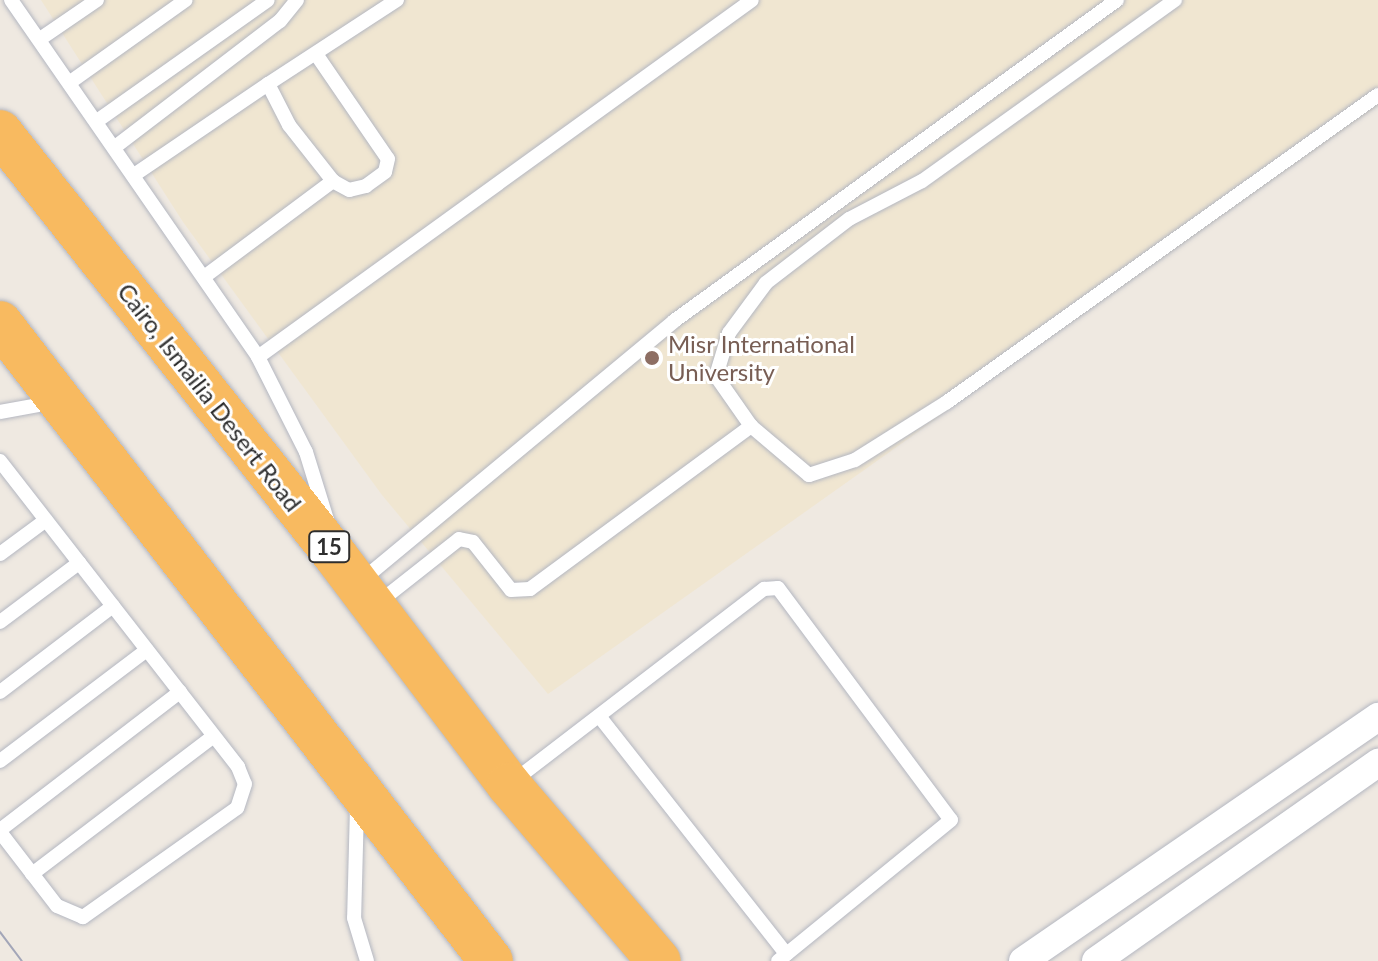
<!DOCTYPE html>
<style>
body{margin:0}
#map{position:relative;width:1378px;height:961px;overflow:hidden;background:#efe9e1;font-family:Lato,sans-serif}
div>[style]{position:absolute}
.education>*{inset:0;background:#f0e6d1}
.roads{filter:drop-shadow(0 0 2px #b4b7c1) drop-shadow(0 0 2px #b4b7c1)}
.service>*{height:14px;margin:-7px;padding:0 7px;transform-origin:7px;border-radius:7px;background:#fff}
.minor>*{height:28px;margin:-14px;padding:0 14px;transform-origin:14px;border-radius:14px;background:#fff}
.trunk>*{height:44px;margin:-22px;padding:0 22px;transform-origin:22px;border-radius:22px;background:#f8ba60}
.tram>*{height:2px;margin:-1px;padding:0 1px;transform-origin:1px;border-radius:1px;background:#a3a6b8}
.dots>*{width:22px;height:22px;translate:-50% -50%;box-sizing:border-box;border:4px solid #fff;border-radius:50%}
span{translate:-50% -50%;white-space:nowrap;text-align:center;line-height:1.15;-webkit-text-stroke:6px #fff;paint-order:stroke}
.shield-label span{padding:2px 6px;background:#fff;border:2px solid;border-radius:6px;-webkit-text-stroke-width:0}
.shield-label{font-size:22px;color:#2e2e2e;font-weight:700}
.education-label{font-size:24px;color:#785e54}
.left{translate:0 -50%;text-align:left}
.street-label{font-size:24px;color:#2e2e2e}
</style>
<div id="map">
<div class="education">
<div style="clip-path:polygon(41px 0,1378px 0,1378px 106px,548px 694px,382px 495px,183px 222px)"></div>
</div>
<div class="roads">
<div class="service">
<div style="left:11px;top:0;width:434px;rotate:55.3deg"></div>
<div style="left:258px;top:357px;width:106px;rotate:63.2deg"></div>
<div style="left:306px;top:452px;width:74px;rotate:72.8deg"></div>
<div style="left:1175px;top:0;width:311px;rotate:144.4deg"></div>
<div style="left:922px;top:181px;width:82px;rotate:152.5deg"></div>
<div style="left:849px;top:219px;width:105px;rotate:142.4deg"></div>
<div style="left:766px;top:283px;width:62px;rotate:126.5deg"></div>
<div style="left:729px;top:333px;width:45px;rotate:106.8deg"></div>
<div style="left:716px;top:376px;width:61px;rotate:55deg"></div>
<div style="left:751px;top:426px;width:76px;rotate:40.2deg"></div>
<div style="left:809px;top:475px;width:48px;rotate:-18.1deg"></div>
<div style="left:855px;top:460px;width:109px;rotate:-32.2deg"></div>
<div style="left:947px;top:402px;width:529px;rotate:-35.46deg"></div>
<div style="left:40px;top:39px;width:69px;rotate:-34.4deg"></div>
<div style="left:316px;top:54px;width:127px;rotate:55.6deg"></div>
<div style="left:388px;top:159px;width:13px;rotate:103deg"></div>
<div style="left:385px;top:172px;width:24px;rotate:144deg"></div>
<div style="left:366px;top:186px;width:17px;rotate:167deg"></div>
<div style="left:349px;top:190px;width:18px;rotate:-151deg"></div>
<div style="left:69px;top:83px;width:143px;rotate:-35.4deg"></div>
<div style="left:97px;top:121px;width:209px;rotate:-35.3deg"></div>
<div style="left:115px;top:147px;width:208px;rotate:-37.4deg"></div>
<div style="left:280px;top:21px;width:27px;rotate:-51deg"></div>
<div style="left:134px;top:175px;width:162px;rotate:-34.2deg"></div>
<div style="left:204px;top:277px;width:161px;rotate:-36.7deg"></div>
<div style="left:333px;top:181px;width:71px;rotate:-128.2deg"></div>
<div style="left:289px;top:125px;width:46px;rotate:-117.1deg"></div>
<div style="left:268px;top:84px;width:154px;rotate:-33.1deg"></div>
<div style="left:258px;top:357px;width:609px;rotate:-35.85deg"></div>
<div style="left:0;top:412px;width:51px;rotate:-10.2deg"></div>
<div style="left:0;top:461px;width:388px;rotate:52.1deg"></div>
<div style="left:238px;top:767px;width:18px;rotate:68deg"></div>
<div style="left:245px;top:784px;width:25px;rotate:108deg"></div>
<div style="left:237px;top:808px;width:189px;rotate:144.7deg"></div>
<div style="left:83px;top:917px;width:28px;rotate:-157deg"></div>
<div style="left:57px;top:906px;width:93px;rotate:-127.6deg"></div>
<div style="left:0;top:554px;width:57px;rotate:-36.5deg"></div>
<div style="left:361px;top:581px;width:407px;rotate:-39.7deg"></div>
<div style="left:674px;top:321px;width:547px;rotate:-35.93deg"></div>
<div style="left:378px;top:603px;width:103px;rotate:-38.3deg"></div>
<div style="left:459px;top:539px;width:14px;rotate:12deg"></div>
<div style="left:473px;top:542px;width:61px;rotate:51.6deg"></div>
<div style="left:511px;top:590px;width:19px;rotate:-3deg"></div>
<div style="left:530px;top:589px;width:275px;rotate:-36.4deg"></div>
<div style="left:0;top:622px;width:99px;rotate:-36.8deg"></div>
<div style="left:0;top:692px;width:142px;rotate:-37.3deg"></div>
<div style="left:599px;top:716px;width:303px;rotate:51.8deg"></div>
<div style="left:0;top:761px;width:184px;rotate:-37.1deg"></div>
<div style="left:511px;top:783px;width:319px;rotate:-37.5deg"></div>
<div style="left:764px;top:589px;width:14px;rotate:-4deg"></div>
<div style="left:778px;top:588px;width:289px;rotate:53.3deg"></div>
<div style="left:951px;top:820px;width:223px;rotate:140.8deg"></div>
<div style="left:357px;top:807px;width:111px;rotate:91.5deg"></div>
<div style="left:354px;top:918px;width:45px;rotate:73.2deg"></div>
<div style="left:0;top:830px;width:227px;rotate:-37.5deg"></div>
<div style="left:32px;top:874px;width:228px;rotate:-37.2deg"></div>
</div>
<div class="minor">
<div style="left:1023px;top:961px;width:431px;rotate:-34.5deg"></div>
<div style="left:1096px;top:961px;width:345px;rotate:-35.1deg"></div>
</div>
<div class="trunk">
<div style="left:0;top:132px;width:540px;rotate:51.62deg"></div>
<div style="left:335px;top:555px;width:288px;rotate:52.9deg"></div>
<div style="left:509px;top:785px;width:231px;rotate:49.6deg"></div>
<div style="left:0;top:323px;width:805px;rotate:52.42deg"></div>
</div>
</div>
<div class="tram">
<div style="left:0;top:932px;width:36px;rotate:53deg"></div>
</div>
<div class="dots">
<div style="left:652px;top:358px;background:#8d6e63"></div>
</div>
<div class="shield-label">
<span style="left:329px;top:547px">15</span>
</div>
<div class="education-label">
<span class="left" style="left:668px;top:358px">Misr International<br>University</span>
</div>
<div class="street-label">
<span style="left:210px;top:397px;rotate:52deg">Cairo, Ismailia Desert Road</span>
</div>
</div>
